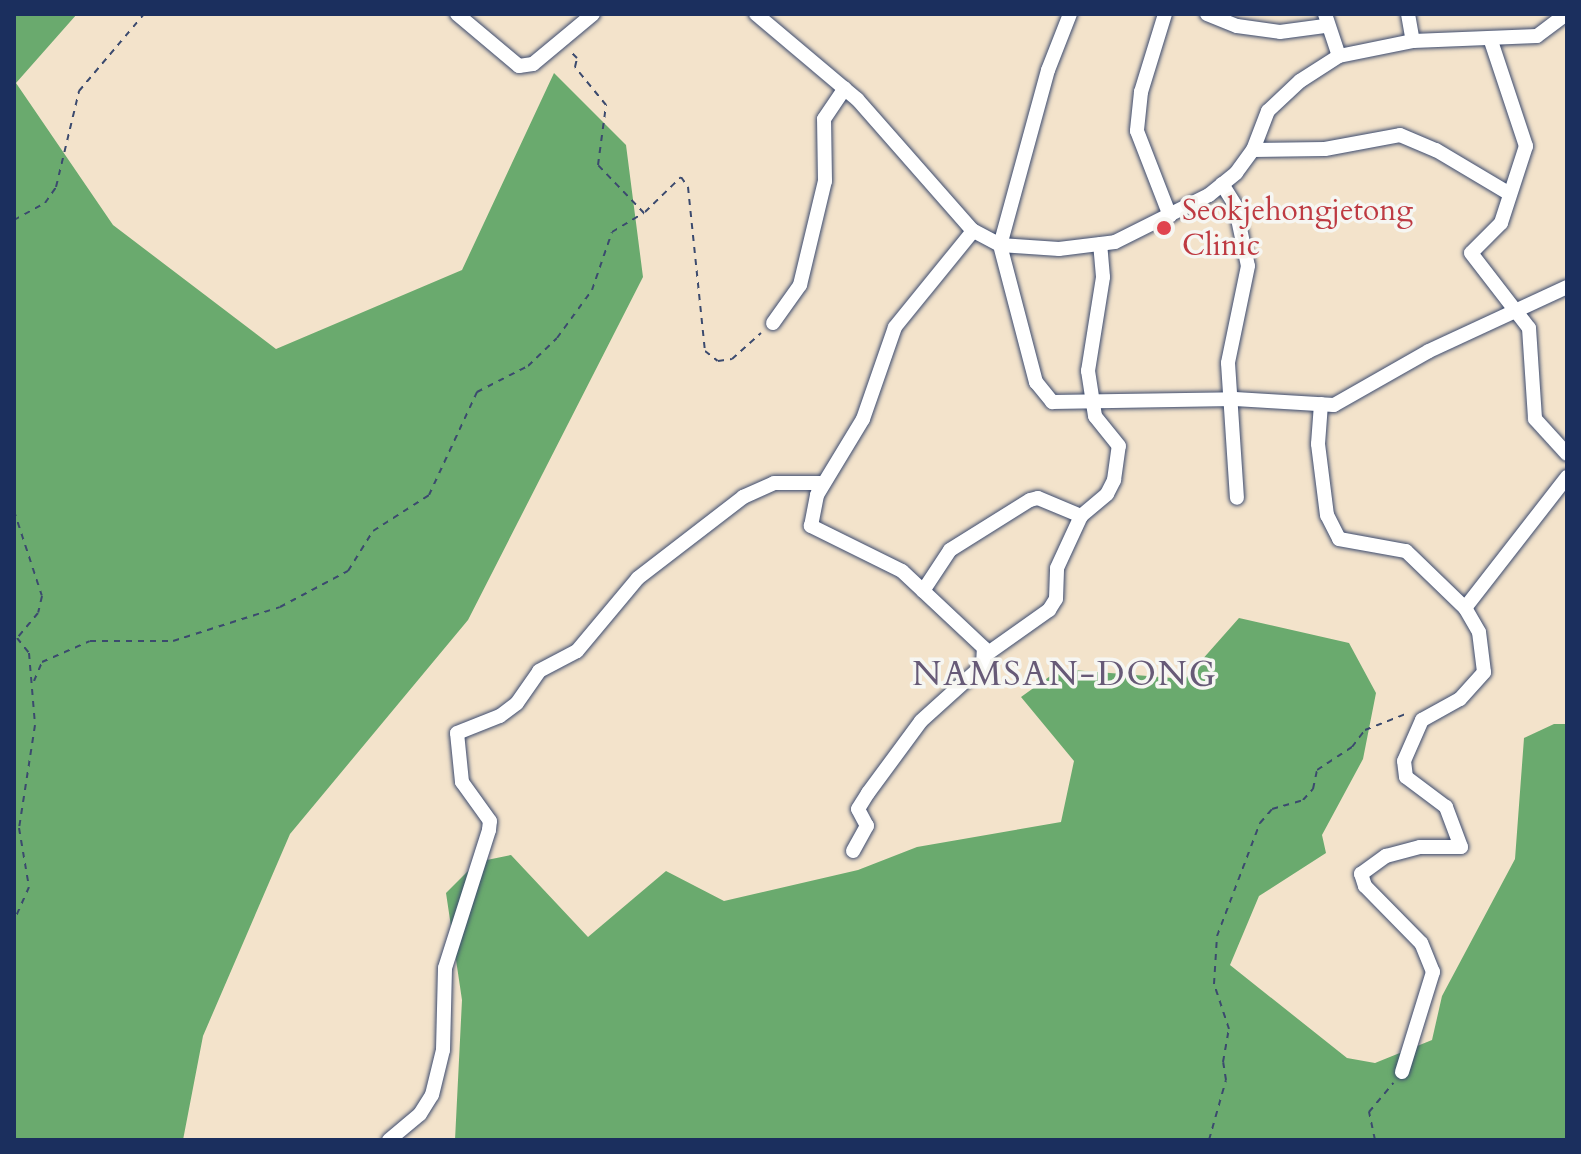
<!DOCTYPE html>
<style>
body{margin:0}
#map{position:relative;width:1581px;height:1154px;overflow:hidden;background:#f3e3cb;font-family:Cardo,serif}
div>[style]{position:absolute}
.forest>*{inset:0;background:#6aaa6e}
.path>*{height:2px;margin-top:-1px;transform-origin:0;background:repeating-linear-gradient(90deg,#3b4a6e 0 6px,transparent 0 12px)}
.roads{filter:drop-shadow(0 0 2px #3b4a6e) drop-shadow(0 0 2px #3b4a6e)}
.minor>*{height:14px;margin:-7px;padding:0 7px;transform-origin:7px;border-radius:7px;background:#fff}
.dots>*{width:22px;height:22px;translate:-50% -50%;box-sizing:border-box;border:4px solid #f6f6f2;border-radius:50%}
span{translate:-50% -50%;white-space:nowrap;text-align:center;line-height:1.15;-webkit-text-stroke:7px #f6f6f2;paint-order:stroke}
.health-label{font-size:30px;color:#be3a42}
.left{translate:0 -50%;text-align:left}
.quarter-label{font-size:34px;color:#675a77;letter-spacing:2px}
.frame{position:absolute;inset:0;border:16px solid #1b2f5e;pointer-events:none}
</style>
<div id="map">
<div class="forest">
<div style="clip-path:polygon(14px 14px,77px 14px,16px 83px,113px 225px,276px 349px,462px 270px,554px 73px,626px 145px,643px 277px,468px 620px,290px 834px,203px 1036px,183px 1140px,14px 1140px)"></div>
<div style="clip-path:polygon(1239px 618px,1349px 643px,1376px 693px,1363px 759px,1322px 835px,1326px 853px,1259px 896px,1230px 965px,1347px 1058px,1375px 1063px,1432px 1040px,1442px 996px,1515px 859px,1524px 738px,1554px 724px,1567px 724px,1567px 1140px,455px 1140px,462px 1000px,446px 893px,477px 862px,511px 855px,588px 937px,666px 871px,724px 901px,858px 870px,917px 847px,1061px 822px,1074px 761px,1021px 697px,1060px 669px,1185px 679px)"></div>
</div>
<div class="path">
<div style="left:645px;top:212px;width:50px;rotate:-44.2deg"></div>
<div style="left:681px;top:177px;width:12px;rotate:55deg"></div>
<div style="left:688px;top:187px;width:165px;rotate:84.1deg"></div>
<div style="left:705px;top:351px;width:16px;rotate:38deg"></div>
<div style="left:718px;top:361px;width:14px;rotate:-8deg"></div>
<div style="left:732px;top:359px;width:39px;rotate:-42deg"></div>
<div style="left:14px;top:220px;width:35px;rotate:-29deg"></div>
<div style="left:45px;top:203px;width:19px;rotate:-55deg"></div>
<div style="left:56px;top:187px;width:99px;rotate:-76.5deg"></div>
<div style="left:79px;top:91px;width:101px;rotate:-49.8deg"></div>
<div style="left:14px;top:511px;width:89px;rotate:71.8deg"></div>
<div style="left:42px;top:596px;width:17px;rotate:103deg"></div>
<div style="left:38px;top:613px;width:33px;rotate:130deg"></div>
<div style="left:17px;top:638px;width:19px;rotate:51deg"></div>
<div style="left:29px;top:653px;width:72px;rotate:85.2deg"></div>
<div style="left:35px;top:725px;width:104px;rotate:98.8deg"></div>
<div style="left:19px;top:828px;width:60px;rotate:80.4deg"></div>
<div style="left:29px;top:887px;width:36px;rotate:114deg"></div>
<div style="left:34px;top:681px;width:21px;rotate:-67deg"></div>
<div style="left:42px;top:662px;width:52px;rotate:-23.6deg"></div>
<div style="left:90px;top:641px;width:83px"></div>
<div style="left:173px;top:641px;width:112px;rotate:-17.6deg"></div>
<div style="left:280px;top:607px;width:77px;rotate:-27.9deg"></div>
<div style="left:348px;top:571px;width:47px;rotate:-58deg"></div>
<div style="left:373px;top:531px;width:67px;rotate:-32.7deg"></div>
<div style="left:429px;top:495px;width:114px;rotate:-65deg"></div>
<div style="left:477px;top:392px;width:57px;rotate:-27deg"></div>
<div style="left:528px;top:366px;width:40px;rotate:-44deg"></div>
<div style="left:557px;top:338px;width:59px;rotate:-53.9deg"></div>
<div style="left:592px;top:290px;width:61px;rotate:-71deg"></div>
<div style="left:612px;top:232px;width:37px;rotate:-31deg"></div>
<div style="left:644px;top:213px;width:66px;rotate:-133.8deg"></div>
<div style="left:598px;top:165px;width:61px;rotate:-82.4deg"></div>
<div style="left:606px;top:105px;width:49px;rotate:-129.2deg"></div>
<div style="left:575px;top:67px;width:9px;rotate:-77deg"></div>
<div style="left:577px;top:58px;width:10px;rotate:-135deg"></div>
<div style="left:1209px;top:1140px;width:62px;rotate:-74.2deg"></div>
<div style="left:1226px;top:1080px;width:18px;rotate:-99deg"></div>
<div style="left:1223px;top:1062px;width:34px;rotate:-80deg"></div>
<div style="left:1229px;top:1029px;width:47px;rotate:-108.4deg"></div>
<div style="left:1214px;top:984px;width:48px;rotate:-86.4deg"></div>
<div style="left:1217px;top:936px;width:121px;rotate:-69.2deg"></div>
<div style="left:1260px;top:823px;width:18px;rotate:-49deg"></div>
<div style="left:1272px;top:809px;width:32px;rotate:-16deg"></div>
<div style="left:1303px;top:800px;width:15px;rotate:-48deg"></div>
<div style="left:1313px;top:789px;width:19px;rotate:-78deg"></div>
<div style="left:1317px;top:770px;width:42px;rotate:-33.3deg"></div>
<div style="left:1352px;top:747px;width:21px;rotate:-53deg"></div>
<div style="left:1365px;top:730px;width:46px;rotate:-21.6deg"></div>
<div style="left:1375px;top:1140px;width:29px;rotate:-102deg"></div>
<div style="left:1369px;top:1112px;width:38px;rotate:-50deg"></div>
</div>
<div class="roads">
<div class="minor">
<div style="left:457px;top:14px;width:81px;rotate:40deg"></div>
<div style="left:519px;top:66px;width:14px;rotate:-8deg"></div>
<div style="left:533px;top:64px;width:78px;rotate:-39.8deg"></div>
<div style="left:756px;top:14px;width:132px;rotate:40.1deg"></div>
<div style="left:857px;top:99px;width:174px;rotate:48.7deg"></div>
<div style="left:972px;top:230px;width:32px;rotate:28deg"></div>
<div style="left:1000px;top:245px;width:59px;rotate:3.9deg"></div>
<div style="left:1059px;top:249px;width:56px;rotate:-7.1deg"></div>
<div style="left:1115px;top:242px;width:105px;rotate:-26.6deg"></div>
<div style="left:1209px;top:195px;width:35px;rotate:-39deg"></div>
<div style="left:1236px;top:173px;width:29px;rotate:-54deg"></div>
<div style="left:1253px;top:150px;width:42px;rotate:-69deg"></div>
<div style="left:1268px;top:111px;width:44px;rotate:-43.2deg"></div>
<div style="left:1300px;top:81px;width:46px;rotate:-32.7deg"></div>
<div style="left:1339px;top:56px;width:76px;rotate:-11.5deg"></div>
<div style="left:1413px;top:41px;width:124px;rotate:-2.3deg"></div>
<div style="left:1537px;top:36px;width:36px;rotate:-37deg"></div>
<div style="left:1070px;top:14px;width:60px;rotate:111.4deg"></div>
<div style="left:1048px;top:70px;width:181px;rotate:105.3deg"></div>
<div style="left:1000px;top:245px;width:142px;rotate:75.3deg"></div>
<div style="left:1036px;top:382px;width:26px;rotate:51deg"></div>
<div style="left:1052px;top:402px;width:183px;rotate:-0.9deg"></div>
<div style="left:1235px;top:399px;width:99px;rotate:3.5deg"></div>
<div style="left:1334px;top:405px;width:109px;rotate:-29.6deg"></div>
<div style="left:1429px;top:351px;width:152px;rotate:-24.9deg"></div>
<div style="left:1165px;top:14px;width:82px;rotate:107.1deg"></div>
<div style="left:1141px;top:92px;width:39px;rotate:96deg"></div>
<div style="left:1137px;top:131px;width:91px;rotate:68.8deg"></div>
<div style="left:1207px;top:14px;width:32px;rotate:22deg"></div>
<div style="left:1237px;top:26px;width:43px;rotate:7.9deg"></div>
<div style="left:1280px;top:32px;width:45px;rotate:-7.6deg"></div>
<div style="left:1325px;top:14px;width:44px;rotate:71.6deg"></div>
<div style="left:1408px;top:14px;width:27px;rotate:80deg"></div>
<div style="left:1491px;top:41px;width:111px;rotate:71.6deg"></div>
<div style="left:1526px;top:146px;width:81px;rotate:108deg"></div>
<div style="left:1501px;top:223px;width:42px;rotate:135deg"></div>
<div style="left:1471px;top:253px;width:95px;rotate:52.3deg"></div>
<div style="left:1529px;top:328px;width:91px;rotate:86.2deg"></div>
<div style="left:1535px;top:419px;width:47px;rotate:47.6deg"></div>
<div style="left:1253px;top:150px;width:72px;rotate:-0.8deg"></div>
<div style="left:1325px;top:149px;width:76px;rotate:-10.6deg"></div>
<div style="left:1400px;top:135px;width:39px;rotate:23deg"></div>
<div style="left:1436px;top:150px;width:86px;rotate:30.7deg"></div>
<div style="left:1222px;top:184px;width:25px;rotate:58deg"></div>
<div style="left:1235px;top:205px;width:62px;rotate:78deg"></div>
<div style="left:1248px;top:266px;width:99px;rotate:101.7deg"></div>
<div style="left:1228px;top:363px;width:135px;rotate:86.2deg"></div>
<div style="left:773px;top:323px;width:47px;rotate:-54.6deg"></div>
<div style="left:800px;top:285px;width:107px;rotate:-76.5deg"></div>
<div style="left:825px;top:181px;width:62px;rotate:-90.9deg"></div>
<div style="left:824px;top:119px;width:37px;rotate:-56deg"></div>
<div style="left:1321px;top:404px;width:40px;rotate:94.3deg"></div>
<div style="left:1318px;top:444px;width:72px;rotate:82.8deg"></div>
<div style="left:1327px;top:515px;width:27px;rotate:63deg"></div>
<div style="left:1339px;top:539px;width:68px;rotate:10.2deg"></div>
<div style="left:1406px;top:551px;width:82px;rotate:44deg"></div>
<div style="left:1465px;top:608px;width:166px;rotate:-52.1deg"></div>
<div style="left:923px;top:591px;width:49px;rotate:-56.6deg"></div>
<div style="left:950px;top:550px;width:94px;rotate:-32deg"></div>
<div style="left:1030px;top:500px;width:8px;rotate:-14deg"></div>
<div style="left:1038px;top:498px;width:47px;rotate:22.7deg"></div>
<div style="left:984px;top:656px;width:80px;rotate:-35.3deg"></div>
<div style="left:1049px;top:610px;width:13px;rotate:-58deg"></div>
<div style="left:1056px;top:599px;width:31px;rotate:-88deg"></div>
<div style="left:1057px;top:568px;width:57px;rotate:-65.2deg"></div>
<div style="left:1081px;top:516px;width:34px;rotate:-40deg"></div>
<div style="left:1107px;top:494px;width:16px;rotate:-63deg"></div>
<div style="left:1114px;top:480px;width:34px;rotate:-82deg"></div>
<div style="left:1119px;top:446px;width:38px;rotate:-129deg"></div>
<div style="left:1095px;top:416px;width:46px;rotate:-98.8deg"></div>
<div style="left:1088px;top:371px;width:95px;rotate:-80.9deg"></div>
<div style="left:1103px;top:277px;width:33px;rotate:-95deg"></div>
<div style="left:853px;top:851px;width:29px;rotate:-61deg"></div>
<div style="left:867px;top:826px;width:19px;rotate:-118deg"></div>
<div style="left:858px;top:809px;width:19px;rotate:-58deg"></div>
<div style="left:868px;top:793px;width:89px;rotate:-53.6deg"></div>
<div style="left:921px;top:721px;width:84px;rotate:-42.1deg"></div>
<div style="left:983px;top:665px;width:17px;rotate:-87deg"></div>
<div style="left:984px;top:648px;width:112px;rotate:-136.8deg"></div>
<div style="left:902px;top:571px;width:102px;rotate:-153.7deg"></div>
<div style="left:811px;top:526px;width:32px;rotate:-79deg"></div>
<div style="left:817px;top:495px;width:89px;rotate:-58.8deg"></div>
<div style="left:863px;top:419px;width:97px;rotate:-70.8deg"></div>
<div style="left:895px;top:327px;width:124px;rotate:-50.9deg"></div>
<div style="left:1402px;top:1072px;width:105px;rotate:-72.8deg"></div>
<div style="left:1433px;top:972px;width:31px;rotate:-112deg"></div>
<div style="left:1421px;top:943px;width:80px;rotate:-134.5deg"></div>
<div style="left:1365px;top:886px;width:13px;rotate:-108deg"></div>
<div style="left:1361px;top:874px;width:31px;rotate:-36deg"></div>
<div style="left:1386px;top:856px;width:35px;rotate:-15deg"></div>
<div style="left:1420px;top:847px;width:41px"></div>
<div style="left:1461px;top:847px;width:43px;rotate:-110.6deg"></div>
<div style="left:1446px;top:807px;width:50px;rotate:-143.1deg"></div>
<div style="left:1406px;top:777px;width:16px;rotate:-97deg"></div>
<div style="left:1404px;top:761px;width:45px;rotate:-66.3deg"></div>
<div style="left:1422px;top:720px;width:43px;rotate:-28.9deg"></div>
<div style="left:1460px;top:699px;width:36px;rotate:-48deg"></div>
<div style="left:1484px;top:672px;width:40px;rotate:-97.1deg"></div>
<div style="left:1479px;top:632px;width:28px;rotate:-120deg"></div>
<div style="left:389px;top:1140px;width:40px;rotate:-40deg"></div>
<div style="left:420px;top:1114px;width:22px;rotate:-58deg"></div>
<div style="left:432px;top:1095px;width:46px;rotate:-76.3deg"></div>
<div style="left:443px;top:1050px;width:82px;rotate:-88.6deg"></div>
<div style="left:445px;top:968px;width:145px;rotate:-72.3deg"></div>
<div style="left:489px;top:830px;width:9px;rotate:-84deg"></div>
<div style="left:490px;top:821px;width:48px;rotate:-125.7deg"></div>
<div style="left:462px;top:782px;width:49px;rotate:-95.8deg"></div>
<div style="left:457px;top:733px;width:46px;rotate:-21.6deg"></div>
<div style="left:500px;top:716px;width:21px;rotate:-37deg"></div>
<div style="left:517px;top:703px;width:39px;rotate:-55deg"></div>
<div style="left:539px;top:671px;width:43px;rotate:-27.8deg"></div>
<div style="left:577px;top:651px;width:95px;rotate:-50.1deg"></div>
<div style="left:638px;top:578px;width:133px;rotate:-37.6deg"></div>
<div style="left:743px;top:497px;width:34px;rotate:-24deg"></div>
<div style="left:774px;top:483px;width:48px"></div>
</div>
</div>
<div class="dots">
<div style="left:1164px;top:228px;background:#e0444e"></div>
</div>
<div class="health-label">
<span class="left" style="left:1182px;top:228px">Seokjehongjetong<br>Clinic</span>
</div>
<div class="quarter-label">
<span style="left:1065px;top:675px">NAMSAN-DONG</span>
</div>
<div class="frame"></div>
</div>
